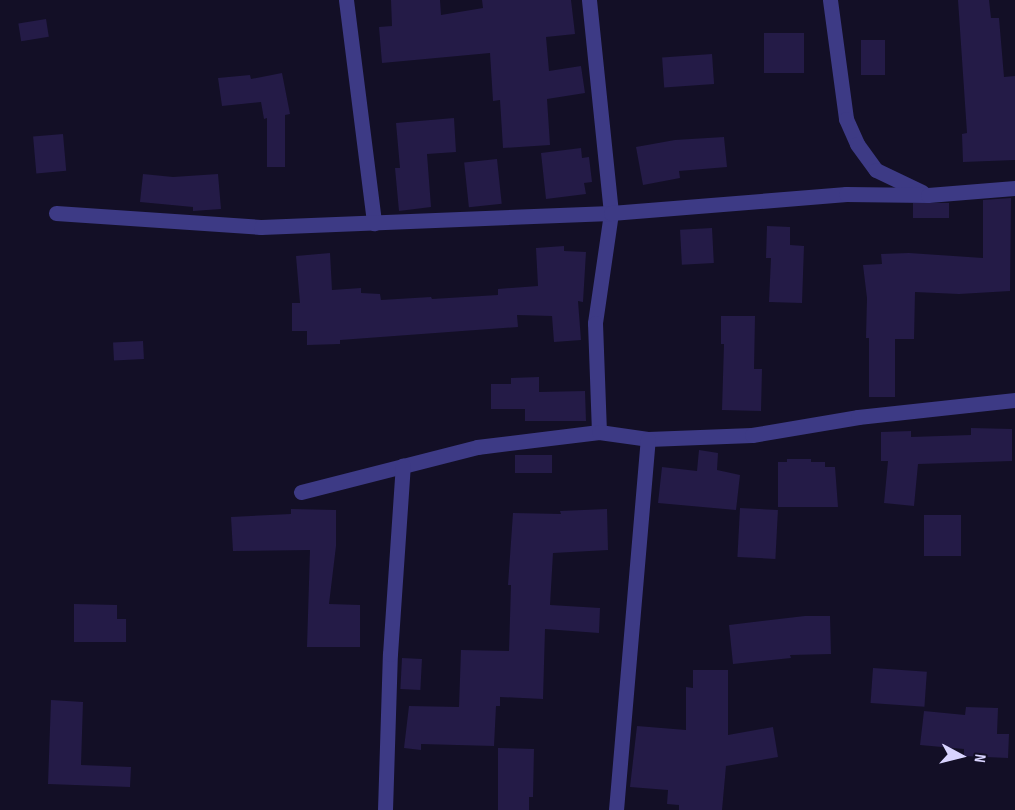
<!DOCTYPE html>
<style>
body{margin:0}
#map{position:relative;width:1015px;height:810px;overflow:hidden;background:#130f26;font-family:"Sofia Sans Condensed",sans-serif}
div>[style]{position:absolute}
.building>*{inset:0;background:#241b47;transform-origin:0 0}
.minor>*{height:15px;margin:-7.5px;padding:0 7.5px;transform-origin:7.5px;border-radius:7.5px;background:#3d3a85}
span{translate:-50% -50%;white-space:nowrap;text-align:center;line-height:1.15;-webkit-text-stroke:6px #130f26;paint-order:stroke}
.north{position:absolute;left:931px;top:726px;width:60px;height:60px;-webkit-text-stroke:4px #130f26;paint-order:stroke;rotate:97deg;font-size:16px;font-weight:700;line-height:24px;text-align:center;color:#d9d4ff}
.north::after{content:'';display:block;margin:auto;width:21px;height:27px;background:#d9d4ff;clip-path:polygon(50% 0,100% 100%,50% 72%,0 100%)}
</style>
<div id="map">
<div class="building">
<div style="clip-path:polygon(391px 0,440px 0,441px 15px,483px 8px,482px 0,571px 0,575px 34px,546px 37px,549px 71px,581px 66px,585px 93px,547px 99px,550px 145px,503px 148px,500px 100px,493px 101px,490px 53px,382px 63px,379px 27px,392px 26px)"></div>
<div style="clip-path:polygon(958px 0,989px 0,991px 18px,999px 18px,1004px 77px,1015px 76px,1015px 160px,963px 162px,962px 134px,967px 133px)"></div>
<div style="left:46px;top:19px;width:18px;height:28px;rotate:81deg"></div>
<div style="left:764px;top:33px;width:40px;height:40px"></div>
<div style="left:861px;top:40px;width:24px;height:35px"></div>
<div style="left:712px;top:54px;width:30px;height:50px;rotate:86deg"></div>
<div style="clip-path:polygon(282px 73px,290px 114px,285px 115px,285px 167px,267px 167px,267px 118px,264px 119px,261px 102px,222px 106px,218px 78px,250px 75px,251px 79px)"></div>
<div style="clip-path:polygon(454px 118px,456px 152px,427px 154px,431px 207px,399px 211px,395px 168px,400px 168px,396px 123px)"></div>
<div style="left:63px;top:134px;width:37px;height:30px;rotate:85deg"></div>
<div style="clip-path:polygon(724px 137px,727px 167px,679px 171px,680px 178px,643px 185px,636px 147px,675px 140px)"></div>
<div style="clip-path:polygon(581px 148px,582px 158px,589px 157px,592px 182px,584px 183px,586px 194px,546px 199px,541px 153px)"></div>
<div style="left:497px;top:159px;width:45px;height:33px;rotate:84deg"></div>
<div style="clip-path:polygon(143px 174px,173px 177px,218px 174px,221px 209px,193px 211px,193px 207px,140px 202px)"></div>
<div style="clip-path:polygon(1011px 198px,1010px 291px,959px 294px,915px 292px,914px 339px,895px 339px,895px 397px,869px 397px,869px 338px,866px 338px,867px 298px,863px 265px,882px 264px,881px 254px,909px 253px,983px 258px,983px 200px)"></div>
<div style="left:949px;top:203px;width:15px;height:36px;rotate:90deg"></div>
<div style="clip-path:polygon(767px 226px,790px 227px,790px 245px,804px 246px,802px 303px,769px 302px,771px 258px,766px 258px)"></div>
<div style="left:712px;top:228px;width:35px;height:32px;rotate:87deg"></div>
<div style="clip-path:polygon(564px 246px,564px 251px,586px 252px,583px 302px,578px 301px,581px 340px,554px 342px,552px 316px,517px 315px,518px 327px,340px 340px,340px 344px,307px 345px,307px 331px,292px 331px,292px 303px,300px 303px,296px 256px,330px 253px,332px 290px,361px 288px,361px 293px,380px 294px,381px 300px,431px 297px,432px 299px,498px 295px,498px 289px,538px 286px,536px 248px)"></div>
<div style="clip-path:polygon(721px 316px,755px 316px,754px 369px,762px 369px,761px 411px,722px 410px,724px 344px,721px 344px)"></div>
<div style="left:143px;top:341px;width:18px;height:30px;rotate:87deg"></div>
<div style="clip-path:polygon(539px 377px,539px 392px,585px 391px,586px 421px,525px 421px,525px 409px,491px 409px,491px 384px,511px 384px,511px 378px)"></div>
<div style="clip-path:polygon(971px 428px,1012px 429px,1012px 461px,918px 464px,914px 506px,884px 503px,888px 461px,881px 461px,881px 432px,911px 431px,911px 437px,971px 435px)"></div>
<div style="clip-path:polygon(699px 450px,718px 453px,717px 470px,740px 475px,736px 510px,658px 503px,662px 467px,697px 471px)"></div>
<div style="left:515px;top:455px;width:37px;height:18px"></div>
<div style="clip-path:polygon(787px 459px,811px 459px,811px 462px,825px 462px,825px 467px,835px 467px,838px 507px,778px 507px,778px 462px,787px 462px)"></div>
<div style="left:740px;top:508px;width:38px;height:49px;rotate:3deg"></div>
<div style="clip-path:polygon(291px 509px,336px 510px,336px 546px,329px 604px,360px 605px,360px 647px,307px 647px,310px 550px,233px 551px,231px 517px,291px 514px)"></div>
<div style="clip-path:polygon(607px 509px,608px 550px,553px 553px,550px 605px,600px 608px,599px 633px,545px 629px,543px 699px,500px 697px,500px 706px,496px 706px,494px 746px,421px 744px,421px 750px,404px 748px,409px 706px,459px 707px,461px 650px,509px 651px,511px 585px,508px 585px,513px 513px,561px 514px,560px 511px)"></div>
<div style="left:924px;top:515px;width:37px;height:41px"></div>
<div style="clip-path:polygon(74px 604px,117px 605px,117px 619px,126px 619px,126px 642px,74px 642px)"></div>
<div style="clip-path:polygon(805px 616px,830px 616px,831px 654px,790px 655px,791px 658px,733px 664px,729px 625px)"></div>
<div style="left:402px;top:658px;width:20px;height:31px;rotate:3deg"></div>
<div style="left:873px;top:668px;width:54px;height:35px;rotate:4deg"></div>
<div style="clip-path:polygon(693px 670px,728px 670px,728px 735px,773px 727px,778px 757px,726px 766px,722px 810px,679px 810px,679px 805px,667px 804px,668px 790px,630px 787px,637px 726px,686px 730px,686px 687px,693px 688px)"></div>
<div style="clip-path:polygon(51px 700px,83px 702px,81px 765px,131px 767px,130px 787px,48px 784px)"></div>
<div style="clip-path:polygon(966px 707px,998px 708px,997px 734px,1009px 734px,1008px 758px,964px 756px,964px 749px,920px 745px,924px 711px,965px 715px)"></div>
<div style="clip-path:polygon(498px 748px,534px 749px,533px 797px,529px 797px,529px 810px,498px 810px)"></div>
</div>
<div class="minor">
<div style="left:346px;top:0;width:225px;rotate:82.8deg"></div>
<div style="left:589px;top:0;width:214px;rotate:84.1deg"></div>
<div style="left:611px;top:213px;width:111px;rotate:98.3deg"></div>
<div style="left:595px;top:323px;width:109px;rotate:87.9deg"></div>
<div style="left:830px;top:0;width:120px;rotate:82.3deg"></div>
<div style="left:846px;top:119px;width:27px;rotate:66deg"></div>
<div style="left:857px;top:144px;width:32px;rotate:54deg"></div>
<div style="left:876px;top:170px;width:51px;rotate:25.6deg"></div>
<div style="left:56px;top:213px;width:205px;rotate:3.9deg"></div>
<div style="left:261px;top:227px;width:350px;rotate:-2.3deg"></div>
<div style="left:611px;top:213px;width:236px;rotate:-4.6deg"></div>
<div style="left:846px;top:194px;width:82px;rotate:0.7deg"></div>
<div style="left:928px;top:195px;width:87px;rotate:-4.6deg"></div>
<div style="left:301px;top:492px;width:182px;rotate:-14.3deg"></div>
<div style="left:477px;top:447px;width:123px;rotate:-7deg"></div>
<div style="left:599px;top:432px;width:49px;rotate:8.1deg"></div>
<div style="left:648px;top:439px;width:104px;rotate:-2.2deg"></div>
<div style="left:752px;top:435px;width:108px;rotate:-9.6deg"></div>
<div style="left:858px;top:417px;width:158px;rotate:-6.2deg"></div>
<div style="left:385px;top:810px;width:156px;rotate:-88.2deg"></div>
<div style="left:390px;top:654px;width:189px;rotate:-86.1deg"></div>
<div style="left:616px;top:810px;width:372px;rotate:-85.1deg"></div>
</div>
<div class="north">N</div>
</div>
